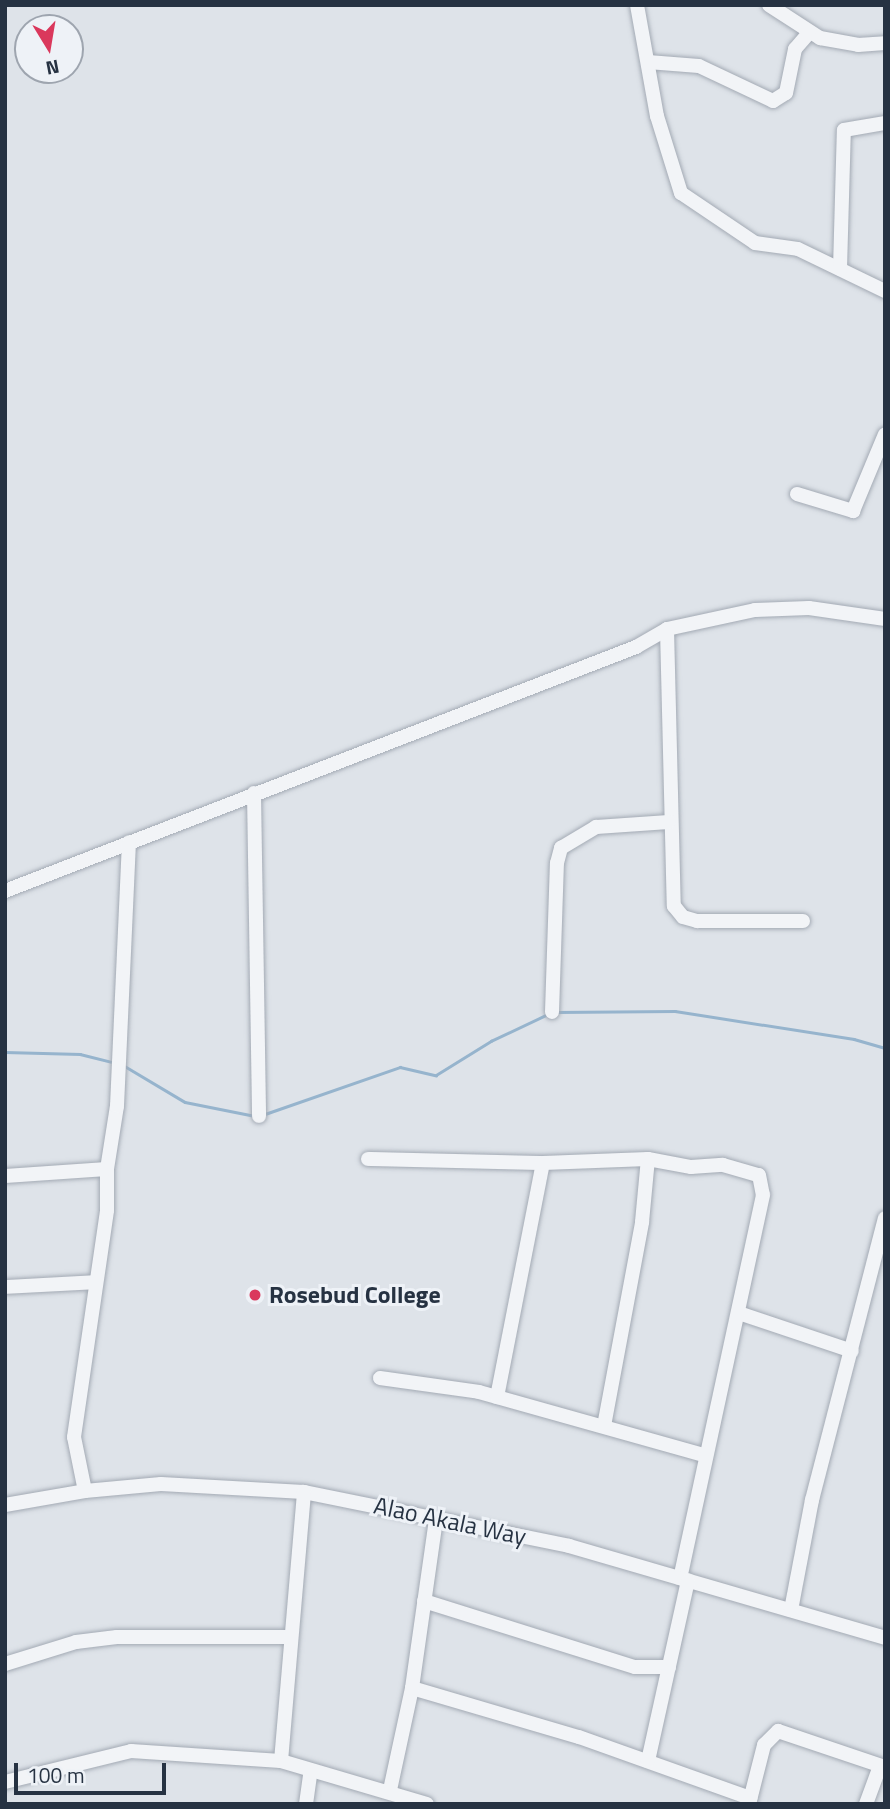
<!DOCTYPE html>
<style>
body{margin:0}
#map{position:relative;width:890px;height:1809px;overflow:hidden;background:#dee3e9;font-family:"Titillium Web",sans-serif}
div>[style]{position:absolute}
.stream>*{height:2.5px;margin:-1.25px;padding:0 1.25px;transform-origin:1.25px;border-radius:1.25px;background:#96b4cd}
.roads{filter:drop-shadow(0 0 2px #a3aab4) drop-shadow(0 0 2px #a3aab4)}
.minor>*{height:14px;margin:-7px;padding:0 7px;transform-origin:7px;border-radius:7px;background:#f2f4f7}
.dots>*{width:19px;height:19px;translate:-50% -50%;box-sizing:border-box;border:4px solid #eef2f7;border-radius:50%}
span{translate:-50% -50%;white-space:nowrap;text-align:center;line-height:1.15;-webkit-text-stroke:6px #eef2f7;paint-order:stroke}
.poi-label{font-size:24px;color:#263242;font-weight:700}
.left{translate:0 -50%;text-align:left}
.street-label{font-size:24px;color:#263242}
.frame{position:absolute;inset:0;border:7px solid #263242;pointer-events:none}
.north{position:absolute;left:14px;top:14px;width:70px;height:70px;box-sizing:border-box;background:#eef2f7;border:2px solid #9ea5af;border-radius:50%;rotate:169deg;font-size:19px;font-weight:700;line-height:28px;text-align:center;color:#263242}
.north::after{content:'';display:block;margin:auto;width:24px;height:32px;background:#da385c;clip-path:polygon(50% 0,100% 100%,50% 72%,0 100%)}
.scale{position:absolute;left:14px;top:1763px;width:152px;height:32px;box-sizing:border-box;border:4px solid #263242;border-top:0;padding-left:9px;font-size:21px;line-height:24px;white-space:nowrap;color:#263242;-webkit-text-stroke:5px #eef2f7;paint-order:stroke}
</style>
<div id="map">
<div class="stream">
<div style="left:556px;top:1012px;width:119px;rotate:-0.5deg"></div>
<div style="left:675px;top:1011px;width:181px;rotate:8.9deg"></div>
<div style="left:854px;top:1039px;width:32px;rotate:16deg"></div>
<div style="left:5px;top:1052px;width:75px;rotate:1.5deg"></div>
<div style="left:80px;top:1054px;width:34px;rotate:14deg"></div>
<div style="left:123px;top:1065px;width:72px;rotate:30.8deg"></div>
<div style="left:185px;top:1102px;width:71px;rotate:11.3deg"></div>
<div style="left:265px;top:1114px;width:143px;rotate:-19.2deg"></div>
<div style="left:400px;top:1067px;width:37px;rotate:13deg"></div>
<div style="left:436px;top:1075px;width:65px;rotate:-31.7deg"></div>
<div style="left:491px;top:1041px;width:61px;rotate:-25.3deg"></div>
</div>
<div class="roads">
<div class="minor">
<div style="left:637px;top:5px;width:113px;rotate:79.8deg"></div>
<div style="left:657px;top:116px;width:81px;rotate:72.7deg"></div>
<div style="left:681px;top:193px;width:89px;rotate:34deg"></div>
<div style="left:755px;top:243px;width:43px;rotate:7.9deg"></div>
<div style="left:798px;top:249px;width:97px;rotate:25.8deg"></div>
<div style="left:769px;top:5px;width:61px;rotate:32.9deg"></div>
<div style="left:820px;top:38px;width:39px;rotate:10deg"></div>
<div style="left:858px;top:45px;width:27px;rotate:-4deg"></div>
<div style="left:648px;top:62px;width:51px;rotate:4.5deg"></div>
<div style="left:699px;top:66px;width:82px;rotate:25.3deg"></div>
<div style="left:773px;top:101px;width:15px;rotate:-32deg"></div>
<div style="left:786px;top:93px;width:45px;rotate:-78.4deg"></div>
<div style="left:795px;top:49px;width:21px;rotate:-49deg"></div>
<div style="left:840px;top:269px;width:139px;rotate:-88.4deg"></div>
<div style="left:844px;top:130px;width:42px;rotate:-9.7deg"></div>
<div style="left:797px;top:494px;width:59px;rotate:16.9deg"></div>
<div style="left:853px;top:511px;width:83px;rotate:-67.4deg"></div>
<div style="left:667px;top:629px;width:277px;rotate:88.6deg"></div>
<div style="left:674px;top:906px;width:14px;rotate:51deg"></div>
<div style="left:683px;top:917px;width:15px;rotate:16deg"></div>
<div style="left:697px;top:921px;width:106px"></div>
<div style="left:254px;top:793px;width:323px;rotate:89.1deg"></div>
<div style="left:5px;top:891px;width:677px;rotate:-21.14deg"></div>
<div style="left:636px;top:647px;width:36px;rotate:-30deg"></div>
<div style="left:667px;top:629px;width:90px;rotate:-12.2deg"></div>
<div style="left:755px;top:610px;width:54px;rotate:-2.1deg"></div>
<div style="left:809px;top:608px;width:77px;rotate:8.2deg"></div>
<div style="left:552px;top:1012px;width:149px;rotate:-88.1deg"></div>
<div style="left:557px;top:863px;width:16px;rotate:-75deg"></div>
<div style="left:561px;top:848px;width:41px;rotate:-31deg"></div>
<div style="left:596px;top:827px;width:73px;rotate:-3.9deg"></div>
<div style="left:368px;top:1159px;width:175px;rotate:1.3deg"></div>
<div style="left:5px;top:1176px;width:102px;rotate:-3.9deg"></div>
<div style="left:5px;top:1287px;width:91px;rotate:-3.1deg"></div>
<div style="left:739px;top:1313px;width:119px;rotate:18.6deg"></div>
<div style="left:380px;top:1378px;width:100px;rotate:8deg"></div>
<div style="left:479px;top:1392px;width:236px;rotate:15.7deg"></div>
<div style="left:497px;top:1397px;width:238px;rotate:-78.9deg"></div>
<div style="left:543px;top:1163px;width:105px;rotate:-2.2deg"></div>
<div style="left:648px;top:1159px;width:44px;rotate:10.5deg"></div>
<div style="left:691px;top:1167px;width:32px;rotate:-4deg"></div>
<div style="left:723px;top:1165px;width:37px;rotate:16deg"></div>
<div style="left:759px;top:1175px;width:20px;rotate:79deg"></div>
<div style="left:763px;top:1195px;width:392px;rotate:102.2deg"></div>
<div style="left:604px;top:1426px;width:208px;rotate:-79.4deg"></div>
<div style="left:642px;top:1222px;width:63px;rotate:-84.6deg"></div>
<div style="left:85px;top:1491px;width:55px;rotate:-101.5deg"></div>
<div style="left:74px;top:1437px;width:229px;rotate:-81.7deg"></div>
<div style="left:107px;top:1210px;width:41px;rotate:-90deg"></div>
<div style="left:107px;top:1169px;width:64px;rotate:-81deg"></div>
<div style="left:117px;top:1106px;width:264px;rotate:-87.4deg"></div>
<div style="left:5px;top:1505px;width:81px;rotate:-9.9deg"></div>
<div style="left:85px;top:1491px;width:76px;rotate:-5.3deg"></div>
<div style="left:161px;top:1484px;width:143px;rotate:3.2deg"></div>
<div style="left:304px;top:1492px;width:270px;rotate:11.5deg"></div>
<div style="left:569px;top:1546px;width:329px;rotate:16.2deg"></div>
<div style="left:424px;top:1601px;width:221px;rotate:17.4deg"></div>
<div style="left:635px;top:1667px;width:34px"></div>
<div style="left:791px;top:1610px;width:112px;rotate:-79.2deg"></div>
<div style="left:812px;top:1500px;width:291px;rotate:-75.5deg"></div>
<div style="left:5px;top:1664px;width:74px;rotate:-17.2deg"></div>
<div style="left:76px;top:1642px;width:41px;rotate:-7deg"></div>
<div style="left:117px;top:1637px;width:171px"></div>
<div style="left:412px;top:1688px;width:174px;rotate:16.4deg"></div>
<div style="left:579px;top:1737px;width:182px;rotate:19.6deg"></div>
<div style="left:281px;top:1761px;width:270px;rotate:-85.1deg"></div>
<div style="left:648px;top:1761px;width:185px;rotate:-77.5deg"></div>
<div style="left:5px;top:1782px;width:130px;rotate:-13.8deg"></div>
<div style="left:131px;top:1751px;width:150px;rotate:3.8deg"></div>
<div style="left:281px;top:1761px;width:152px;rotate:16.4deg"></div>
<div style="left:390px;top:1790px;width:104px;rotate:-77.8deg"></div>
<div style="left:412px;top:1688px;width:170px;rotate:-81.9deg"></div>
<div style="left:306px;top:1804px;width:34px;rotate:-82deg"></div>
<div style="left:749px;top:1804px;width:61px;rotate:-75.7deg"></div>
<div style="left:764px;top:1745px;width:20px;rotate:-45deg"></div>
<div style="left:778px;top:1731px;width:113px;rotate:18.6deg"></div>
<div style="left:866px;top:1804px;width:40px;rotate:-69.8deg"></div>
</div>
</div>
<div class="dots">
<div style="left:255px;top:1295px;background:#da385c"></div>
</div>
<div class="poi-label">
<span class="left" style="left:269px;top:1295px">Rosebud College</span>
</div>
<div class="street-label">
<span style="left:450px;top:1521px;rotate:12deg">Alao Akala Way</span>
</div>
<div class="frame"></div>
<div class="north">N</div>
<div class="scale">100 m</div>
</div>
